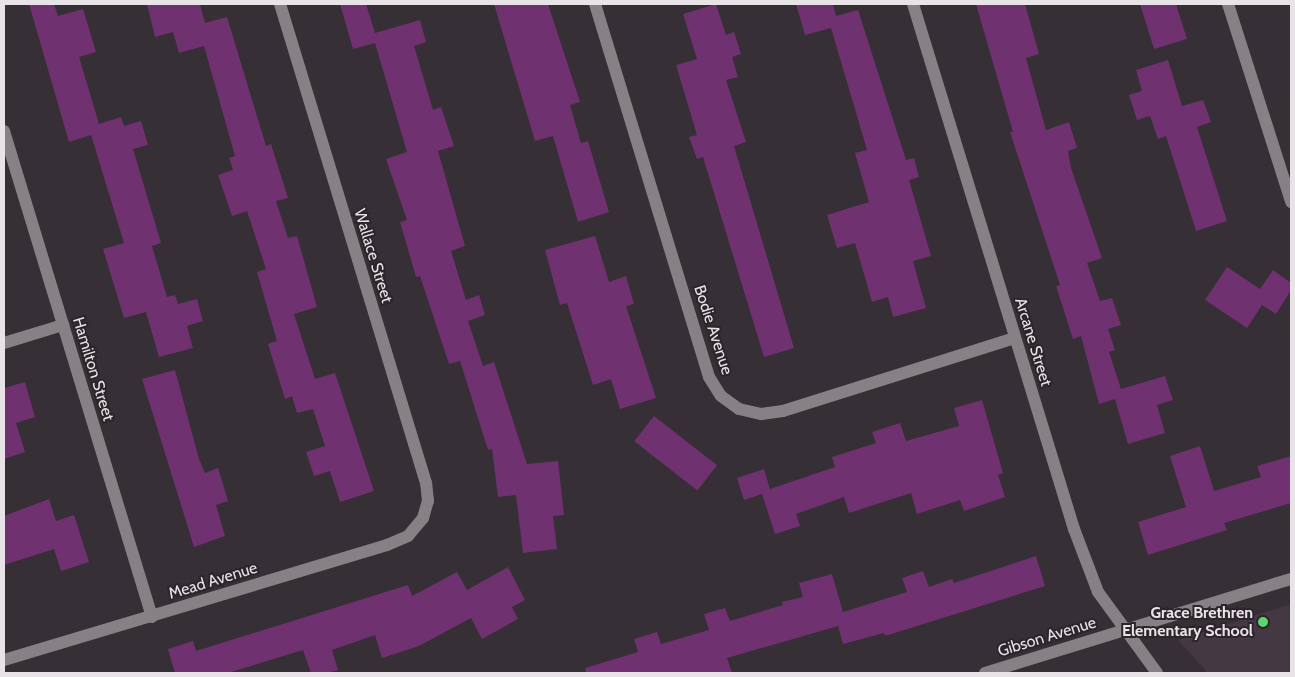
<!DOCTYPE html>
<style>
body{margin:0}
#map{position:relative;width:1295px;height:677px;overflow:hidden;background:#362f36;font-family:Cabin,sans-serif}
div>[style]{position:absolute}
.built>*{inset:0;background:#443843}
.building>*{inset:0;background:#6f316f;transform-origin:0 0}
.minor>*{height:12px;margin:-6px;padding:0 6px;transform-origin:6px;border-radius:6px;background:#858184}
.dots>*{width:14px;height:14px;translate:-50% -50%;box-sizing:border-box;border:2px solid #2c252c;border-radius:50%}
span{translate:-50% -50%;white-space:nowrap;text-align:center;line-height:1.15;-webkit-text-stroke:4px #2c252c;paint-order:stroke}
.street-label{font-size:16px;color:#e8e3e7}
.poi-label{font-size:16px;color:#e8e3e7;font-weight:700}
.right{translate:-100% -50%;text-align:right}
.frame{position:absolute;inset:0;border:5px solid #e8e3e7;pointer-events:none}
</style>
<div id="map">
<div class="built">
<div style="clip-path:polygon(1291px 604px,1291px 673px,1208px 673px,1178px 640px)"></div>
</div>
<div class="building">
<div style="clip-path:polygon(29px 4px,54px 4px,58px 16px,83px 9px,96px 52px,79px 57px,99px 124px,121px 117px,124px 126px,141px 121px,148px 145px,133px 149px,161px 243px,152px 246px,167px 297px,175px 295px,178px 304px,197px 299px,203px 321px,187px 326px,193px 348px,159px 357px,146px 312px,124px 318px,103px 249px,124px 243px,91px 135px,69px 142px)"></div>
<div style="clip-path:polygon(147px 4px,200px 4px,205px 23px,227px 17px,266px 146px,271px 144px,288px 198px,276px 201px,288px 238px,297px 236px,317px 307px,294px 314px,315px 379px,335px 373px,374px 491px,340px 502px,330px 471px,314px 476px,306px 452px,325px 446px,313px 409px,297px 413px,292px 396px,285px 399px,268px 344px,277px 341px,257px 272px,266px 269px,247px 211px,232px 216px,218px 175px,233px 170px,229px 158px,235px 156px,204px 46px,179px 53px,173px 32px,155px 37px)"></div>
<div style="clip-path:polygon(340px 4px,366px 4px,375px 33px,420px 20px,426px 42px,414px 46px,433px 110px,441px 107px,454px 146px,438px 151px,465px 246px,451px 251px,466px 300px,479px 295px,485px 315px,468px 321px,483px 366px,494px 362px,527px 464px,558px 461px,564px 515px,553px 516px,557px 549px,523px 553px,516px 495px,498px 497px,492px 449px,488px 450px,460px 361px,449px 364px,420px 276px,416px 277px,400px 222px,407px 220px,386px 159px,407px 152px,375px 43px,353px 49px)"></div>
<div style="clip-path:polygon(494px 4px,548px 4px,580px 102px,570px 105px,581px 143px,588px 141px,609px 212px,578px 222px,553px 136px,535px 141px)"></div>
<div style="clip-path:polygon(716px 4px,726px 35px,734px 32px,741px 54px,732px 57px,738px 77px,726px 80px,746px 142px,734px 146px,794px 348px,764px 357px,703px 157px,697px 159px,689px 137px,697px 135px,676px 65px,697px 59px,683px 14px)"></div>
<div style="clip-path:polygon(796px 4px,833px 4px,836px 16px,858px 10px,906px 160px,914px 158px,919px 177px,909px 180px,931px 256px,913px 261px,926px 308px,893px 317px,888px 297px,872px 302px,855px 243px,837px 248px,827px 215px,869px 202px,855px 153px,867px 150px,831px 28px,805px 35px)"></div>
<div style="clip-path:polygon(976px 4px,1025px 4px,1039px 54px,1026px 58px,1046px 130px,1069px 122px,1077px 148px,1068px 151px,1071px 168px,1102px 258px,1087px 263px,1100px 301px,1112px 298px,1121px 325px,1108px 329px,1115px 350px,1109px 352px,1121px 389px,1165px 376px,1173px 400px,1157px 405px,1165px 433px,1128px 444px,1115px 399px,1099px 404px,1081px 336px,1073px 339px,1056px 286px,1060px 285px,1010px 132px,1013px 132px)"></div>
<div style="clip-path:polygon(1140px 4px,1176px 4px,1187px 39px,1154px 49px)"></div>
<div style="clip-path:polygon(1168px 60px,1182px 106px,1203px 100px,1211px 122px,1197px 127px,1227px 221px,1196px 231px,1166px 136px,1158px 139px,1150px 116px,1137px 120px,1129px 95px,1142px 91px,1136px 70px)"></div>
<div style="clip-path:polygon(595px 236px,609px 282px,626px 276px,634px 304px,626px 306px,656px 398px,620px 409px,611px 379px,593px 385px,567px 303px,560px 305px,545px 250px)"></div>
<div style="clip-path:polygon(1227px 267px,1260px 289px,1273px 270px,1291px 283px,1291px 290px,1276px 314px,1262px 305px,1247px 328px,1205px 300px)"></div>
<div style="clip-path:polygon(175px 370px,199px 459px,205px 473px,218px 468px,228px 501px,216px 505px,225px 536px,194px 547px,142px 379px)"></div>
<div style="clip-path:polygon(25px 382px,35px 417px,16px 423px,25px 452px,4px 459px,4px 388px)"></div>
<div style="clip-path:polygon(982px 400px,1003px 473px,998px 475px,1005px 497px,964px 511px,960px 500px,917px 514px,911px 493px,849px 513px,844px 497px,796px 514px,800px 526px,775px 534px,762px 494px,744px 500px,737px 478px,764px 469px,770px 489px,835px 467px,832px 457px,876px 443px,872px 432px,900px 423px,906px 441px,959px 426px,954px 408px)"></div>
<div style="left:654px;top:416px;width:80px;height:32px;rotate:38deg"></div>
<div style="clip-path:polygon(1200px 446px,1214px 491px,1261px 477px,1257px 466px,1291px 456px,1291px 503px,1224px 523px,1227px 530px,1148px 555px,1138px 522px,1186px 507px,1170px 456px)"></div>
<div style="clip-path:polygon(49px 499px,56px 521px,74px 515px,89px 562px,61px 571px,54px 549px,4px 565px,4px 516px)"></div>
<div style="clip-path:polygon(1036px 556px,1045px 586px,885px 636px,884px 633px,843px 644px,838px 626px,727px 658px,732px 673px,586px 673px,585px 668px,638px 652px,634px 639px,657px 632px,661px 644px,709px 630px,704px 614px,725px 608px,730px 621px,783px 605px,782px 602px,803px 597px,799px 583px,832px 574px,843px 612px,907px 592px,902px 578px,923px 571px,929px 587px,952px 579px,954px 583px)"></div>
<div style="clip-path:polygon(508px 567px,525px 600px,512px 607px,518px 619px,482px 639px,471px 618px,419px 646px,382px 658px,375px 635px,332px 650px,338px 670px,327px 673px,311px 673px,303px 650px,228px 673px,175px 673px,168px 649px,193px 641px,196px 651px,408px 585px,412px 596px,457px 572px,467px 590px)"></div>
</div>
<div class="minor">
<div style="left:595px;top:4px;width:390px;rotate:73deg"></div>
<div style="left:709px;top:377px;width:22px;rotate:58deg"></div>
<div style="left:721px;top:396px;width:22px;rotate:36deg"></div>
<div style="left:739px;top:409px;width:23px;rotate:13deg"></div>
<div style="left:761px;top:414px;width:22px;rotate:-8deg"></div>
<div style="left:783px;top:411px;width:243px;rotate:-17.5deg"></div>
<div style="left:913px;top:4px;width:549px;rotate:72.95deg"></div>
<div style="left:1074px;top:529px;width:67px;rotate:69.1deg"></div>
<div style="left:1098px;top:592px;width:100px;rotate:53.9deg"></div>
<div style="left:1228px;top:4px;width:208px;rotate:72.3deg"></div>
<div style="left:4px;top:131px;width:508px;rotate:73.06deg"></div>
<div style="left:4px;top:343px;width:62px;rotate:-17deg"></div>
<div style="left:4px;top:660px;width:400px;rotate:-16.7deg"></div>
<div style="left:387px;top:545px;width:23px;rotate:-23deg"></div>
<div style="left:408px;top:536px;width:23px;rotate:-50deg"></div>
<div style="left:423px;top:518px;width:18px;rotate:-74deg"></div>
<div style="left:428px;top:501px;width:18px;rotate:-96deg"></div>
<div style="left:426px;top:483px;width:501px;rotate:-106.95deg"></div>
<div style="left:985px;top:673px;width:320px;rotate:-17.1deg"></div>
</div>
<div class="dots">
<div style="left:1263px;top:622px;background:#5bd56e"></div>
</div>
<div class="street-label">
<span style="left:373px;top:256px;rotate:73deg">Wallace Street</span>
<span style="left:713px;top:330px;rotate:72deg">Bodie Avenue</span>
<span style="left:1033px;top:342px;rotate:73deg">Arcane Street</span>
<span style="left:93px;top:369px;rotate:73deg">Hamilton Street</span>
<span style="left:213px;top:581px;rotate:-17deg">Mead Avenue</span>
<span style="left:1047px;top:637px;rotate:-17deg">Gibson Avenue</span>
</div>
<div class="poi-label">
<span class="right" style="left:1253px;top:622px">Grace Brethren<br>Elementary School</span>
</div>
<div class="frame"></div>
</div>
